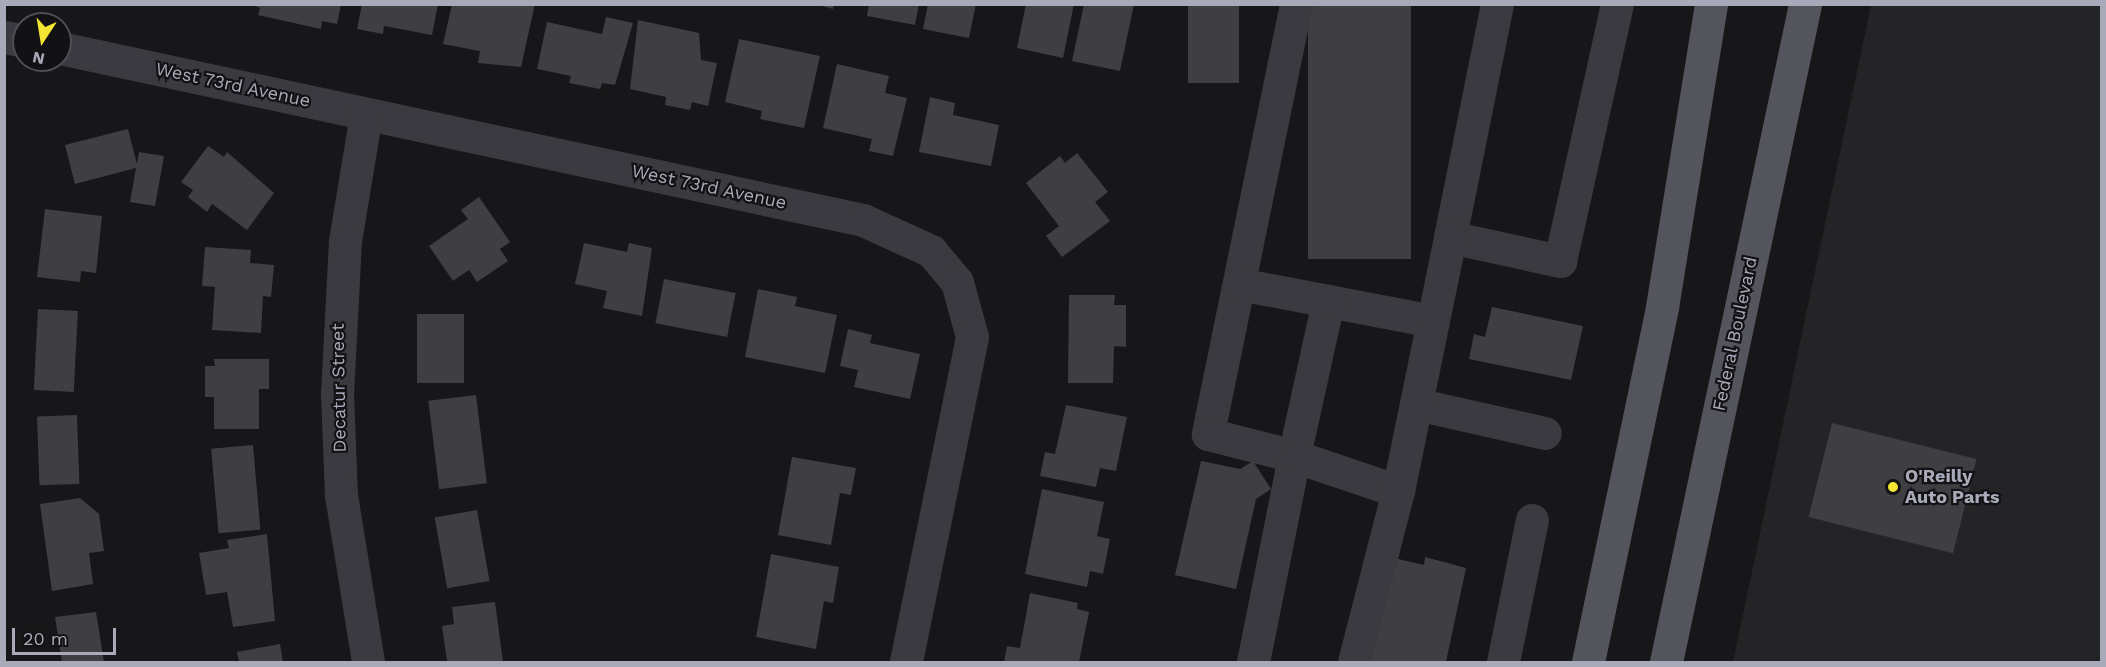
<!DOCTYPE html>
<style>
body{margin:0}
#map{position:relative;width:2106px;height:667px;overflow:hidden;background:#171719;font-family:"Work Sans",sans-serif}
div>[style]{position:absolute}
.built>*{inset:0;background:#242326}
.building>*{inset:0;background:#3f3e43;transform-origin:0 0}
.minor>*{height:33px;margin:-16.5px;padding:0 16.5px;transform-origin:16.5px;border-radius:16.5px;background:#3a3a40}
.major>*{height:33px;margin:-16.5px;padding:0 16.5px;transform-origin:16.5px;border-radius:16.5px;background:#54545d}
.dots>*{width:16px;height:16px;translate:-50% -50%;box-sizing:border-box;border:3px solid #121214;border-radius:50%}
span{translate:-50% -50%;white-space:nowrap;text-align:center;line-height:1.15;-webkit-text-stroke:4.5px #121214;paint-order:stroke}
.street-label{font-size:18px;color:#a9aab9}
.poi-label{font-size:18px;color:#a9aab9;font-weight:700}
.left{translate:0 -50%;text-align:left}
.frame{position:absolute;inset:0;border:6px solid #a9aab9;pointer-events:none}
.north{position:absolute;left:12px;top:12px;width:60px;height:60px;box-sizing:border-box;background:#121214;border:2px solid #4e4f56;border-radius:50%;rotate:192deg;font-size:16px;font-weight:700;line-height:24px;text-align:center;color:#a9aab9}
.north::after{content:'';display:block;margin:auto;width:21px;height:27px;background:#f4e533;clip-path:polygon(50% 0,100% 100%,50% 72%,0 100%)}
.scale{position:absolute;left:12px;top:628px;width:104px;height:27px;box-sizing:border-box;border:3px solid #a9aab9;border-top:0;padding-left:8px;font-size:18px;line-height:21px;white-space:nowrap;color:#a9aab9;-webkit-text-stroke:4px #121214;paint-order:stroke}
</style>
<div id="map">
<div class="built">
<div style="clip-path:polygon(1871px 5px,2101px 5px,2101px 662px,1733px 662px)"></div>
</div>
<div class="building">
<div style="clip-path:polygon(250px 4px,341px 4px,337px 24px,322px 21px,321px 29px,258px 15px,260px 8px)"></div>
<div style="clip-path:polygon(362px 4px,438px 4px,432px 35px,384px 26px,383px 34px,357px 29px)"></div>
<div style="clip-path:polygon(452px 4px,535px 4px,521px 67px,478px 63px,480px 51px,443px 44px)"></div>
<div style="clip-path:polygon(815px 4px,834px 4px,833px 9px)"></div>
<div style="clip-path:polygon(869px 4px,919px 4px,915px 25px,867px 16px)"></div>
<div style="clip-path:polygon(928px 4px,976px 4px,969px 38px,923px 29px)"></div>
<div style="clip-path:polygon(1026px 4px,1074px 4px,1063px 58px,1017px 48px)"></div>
<div style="clip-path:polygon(1084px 4px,1134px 4px,1120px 71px,1072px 61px)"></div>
<div style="left:1188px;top:4px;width:51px;height:79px"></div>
<div style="left:1308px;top:4px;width:103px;height:255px"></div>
<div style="clip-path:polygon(606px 17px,633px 23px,615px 85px,602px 83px,600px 89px,569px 83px,571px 76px,537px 69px,547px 22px,602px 34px)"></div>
<div style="clip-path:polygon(638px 20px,699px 33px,701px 60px,717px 63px,708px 106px,692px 102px,690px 110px,665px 105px,666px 97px,630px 89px)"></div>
<div style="clip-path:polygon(739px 39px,820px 56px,804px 128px,760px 119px,762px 111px,725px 102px)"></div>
<div style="clip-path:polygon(837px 64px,889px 76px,885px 93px,907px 98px,893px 156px,869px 151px,872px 139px,823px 128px)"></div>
<div style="clip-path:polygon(930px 97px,955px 103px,953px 115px,999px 125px,991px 166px,919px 152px)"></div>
<div style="clip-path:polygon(128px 129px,137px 164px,139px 152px,164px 156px,155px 206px,130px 202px,136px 168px,75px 184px,65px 145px)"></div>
<div style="clip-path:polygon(208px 146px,224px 157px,227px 152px,274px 193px,247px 230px,212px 204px,207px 212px,188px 197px,193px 190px,181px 182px)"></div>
<div style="clip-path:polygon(1077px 153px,1108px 192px,1095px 202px,1110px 221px,1062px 257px,1046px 236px,1059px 226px,1026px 183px,1060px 156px,1065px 163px)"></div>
<div style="clip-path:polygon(479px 197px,510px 242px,500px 249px,508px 261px,477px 282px,469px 270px,453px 281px,429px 246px,468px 219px,461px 210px)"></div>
<div style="clip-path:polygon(45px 209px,102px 216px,96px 273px,81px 271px,80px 282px,37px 277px)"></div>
<div style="clip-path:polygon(584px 243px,627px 252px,629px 243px,652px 248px,642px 316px,603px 308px,607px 291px,575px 284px)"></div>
<div style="clip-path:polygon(205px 247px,251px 250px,250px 263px,274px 265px,271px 297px,263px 296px,261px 333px,212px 330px,215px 287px,202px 286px)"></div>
<div style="left:664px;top:279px;width:73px;height:45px;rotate:11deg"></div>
<div style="clip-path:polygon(758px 289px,797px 297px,795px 306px,837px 315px,825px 373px,745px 357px)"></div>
<div style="clip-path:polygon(1069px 295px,1115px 295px,1114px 305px,1126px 305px,1126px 347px,1114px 346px,1113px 383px,1068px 383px)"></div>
<div style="clip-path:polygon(1492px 307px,1583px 326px,1571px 380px,1469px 359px,1474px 334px,1485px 337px)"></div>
<div style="left:38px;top:309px;width:40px;height:81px;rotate:3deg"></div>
<div style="left:417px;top:314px;width:47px;height:69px"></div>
<div style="clip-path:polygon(848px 329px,872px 335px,870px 343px,920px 354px,910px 399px,854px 387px,858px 370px,840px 366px)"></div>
<div style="clip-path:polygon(214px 359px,269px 359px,269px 389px,259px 389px,259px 429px,214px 429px,214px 397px,205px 397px,205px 366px,215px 366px)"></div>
<div style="left:476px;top:395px;width:89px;height:48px;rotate:83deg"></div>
<div style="clip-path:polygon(1066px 405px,1127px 417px,1116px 471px,1100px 468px,1096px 487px,1040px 476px,1045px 452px,1055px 454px)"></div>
<div style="left:77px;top:415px;width:69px;height:40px;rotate:88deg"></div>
<div style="left:1832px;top:423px;width:149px;height:97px;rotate:14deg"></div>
<div style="left:253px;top:445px;width:85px;height:42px;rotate:85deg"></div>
<div style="clip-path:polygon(792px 457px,856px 468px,851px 495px,840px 493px,831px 545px,778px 535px)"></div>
<div style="clip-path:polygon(1201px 461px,1240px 469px,1253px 461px,1271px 489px,1256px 499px,1236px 589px,1175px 575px)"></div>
<div style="clip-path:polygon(1042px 489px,1104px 502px,1097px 536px,1110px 539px,1103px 574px,1090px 571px,1087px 587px,1025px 574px)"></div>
<div style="clip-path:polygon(80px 498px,99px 514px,104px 551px,89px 553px,93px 584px,52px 591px,40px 504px)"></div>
<div style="left:477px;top:510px;width:72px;height:43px;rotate:80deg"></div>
<div style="clip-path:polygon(267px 534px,275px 621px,233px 627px,227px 592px,206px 595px,199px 553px,229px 548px,227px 540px)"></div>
<div style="clip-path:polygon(771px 554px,839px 567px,833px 603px,824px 601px,816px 649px,756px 637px)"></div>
<div style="clip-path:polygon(1425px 557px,1466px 568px,1446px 662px,1371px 662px,1394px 558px,1424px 565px)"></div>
<div style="clip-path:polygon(1030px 593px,1078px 603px,1077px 609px,1089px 612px,1079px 662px,1004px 662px,1007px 646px,1020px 648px)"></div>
<div style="clip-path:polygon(495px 602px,503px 662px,447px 661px,442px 626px,454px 624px,452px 607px)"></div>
<div style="clip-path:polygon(96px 612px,104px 662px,62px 662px,55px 617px)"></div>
<div style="clip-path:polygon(280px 644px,283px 662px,239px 662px,237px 652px)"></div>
</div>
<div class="minor">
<div style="left:1296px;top:4px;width:439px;rotate:101.6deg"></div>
<div style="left:1208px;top:434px;width:89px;rotate:14.3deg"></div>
<div style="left:1294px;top:456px;width:159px;rotate:-77.6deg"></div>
<div style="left:1328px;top:301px;width:107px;rotate:10.8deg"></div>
<div style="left:1497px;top:4px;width:238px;rotate:101.4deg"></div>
<div style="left:1450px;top:237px;width:113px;rotate:12.3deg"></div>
<div style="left:1560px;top:261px;width:263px;rotate:-77.5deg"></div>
<div style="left:4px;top:37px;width:20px;rotate:11deg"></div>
<div style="left:60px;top:48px;width:821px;rotate:12.09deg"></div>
<div style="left:863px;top:220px;width:75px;rotate:24.5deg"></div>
<div style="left:931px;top:251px;width:40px;rotate:50deg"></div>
<div style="left:957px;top:282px;width:57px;rotate:74.7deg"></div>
<div style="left:972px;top:337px;width:332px;rotate:101.5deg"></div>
<div style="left:366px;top:114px;width:129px;rotate:99.4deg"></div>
<div style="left:345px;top:241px;width:151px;rotate:93deg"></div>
<div style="left:337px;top:392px;width:103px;rotate:87.8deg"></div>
<div style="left:341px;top:495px;width:169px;rotate:80.8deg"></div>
<div style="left:1239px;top:284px;width:91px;rotate:10.8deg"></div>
<div style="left:1416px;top:404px;width:132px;rotate:12.7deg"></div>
<div style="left:1253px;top:662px;width:210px;rotate:-78.7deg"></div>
<div style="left:1294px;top:456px;width:110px;rotate:18.6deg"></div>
<div style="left:1354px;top:662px;width:177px;rotate:-75.6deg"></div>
<div style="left:1398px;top:491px;width:259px;rotate:-78.4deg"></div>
<div style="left:1503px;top:662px;width:145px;rotate:-78.5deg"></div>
</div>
<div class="major">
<div style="left:1588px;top:662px;width:363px;rotate:-78.2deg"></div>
<div style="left:1662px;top:307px;width:307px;rotate:-80.8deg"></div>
<div style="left:1666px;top:662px;width:673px;rotate:-78.07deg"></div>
</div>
<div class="dots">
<div style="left:1893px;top:487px;background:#f4e533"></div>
</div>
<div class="street-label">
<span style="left:233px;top:85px;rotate:12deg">West 73rd Avenue</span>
<span style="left:709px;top:187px;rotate:12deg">West 73rd Avenue</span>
<span style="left:1735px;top:334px;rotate:-78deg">Federal Boulevard</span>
<span style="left:339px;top:388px;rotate:-91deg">Decatur Street</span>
</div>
<div class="poi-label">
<span class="left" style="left:1905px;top:487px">O'Reilly<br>Auto Parts</span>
</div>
<div class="frame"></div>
<div class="north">N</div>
<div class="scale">20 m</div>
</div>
